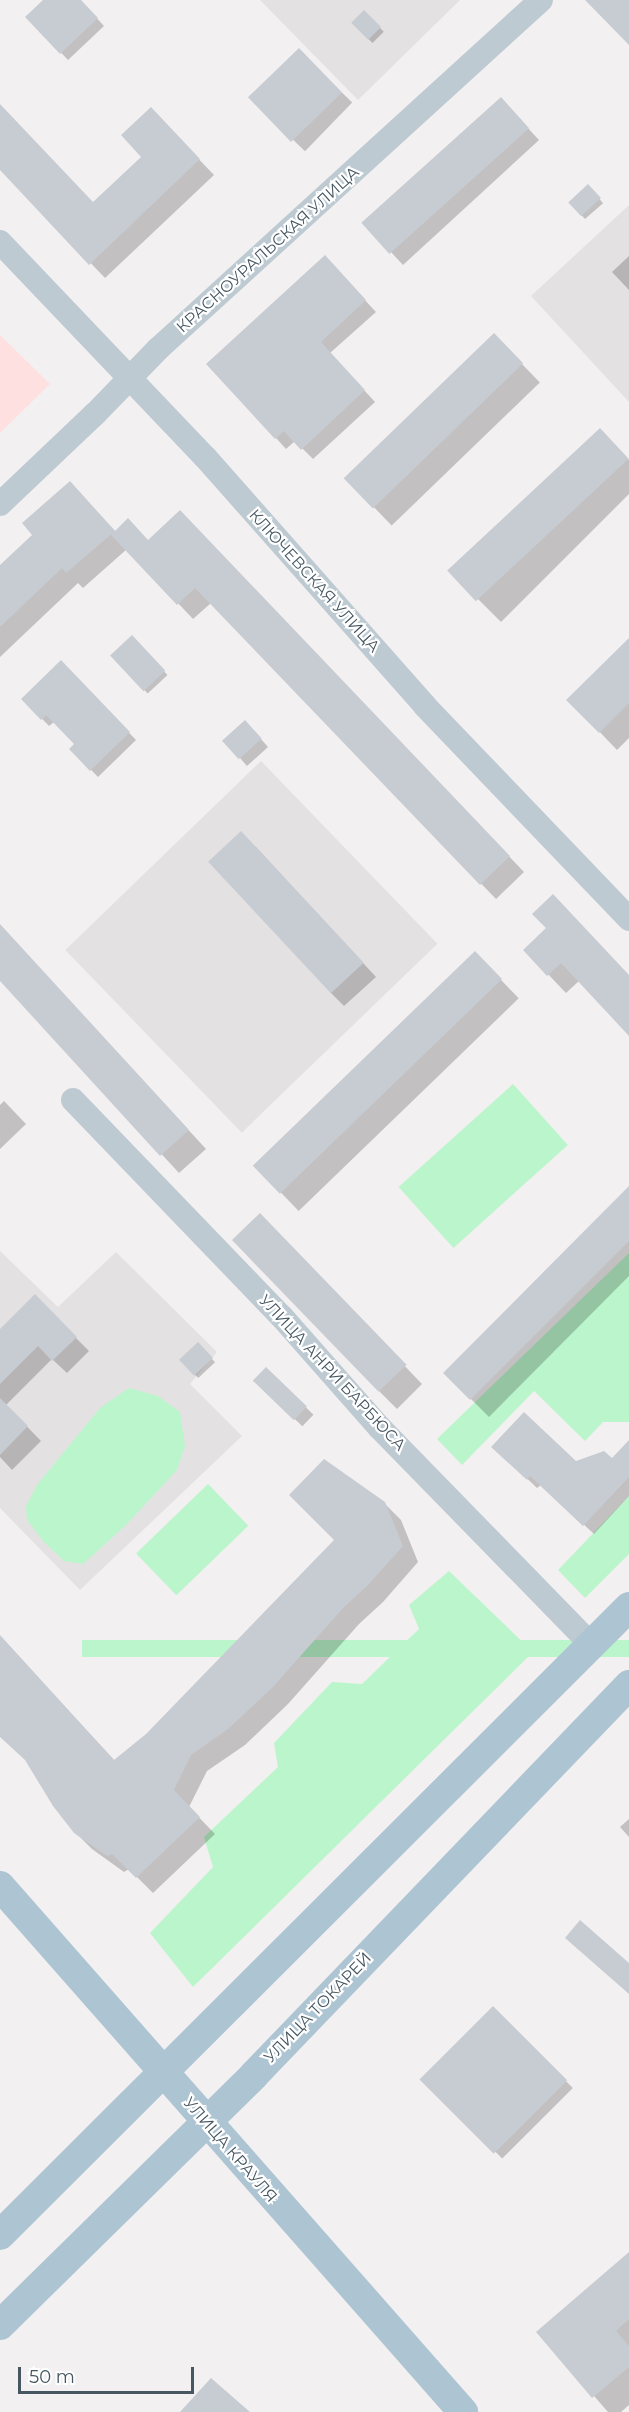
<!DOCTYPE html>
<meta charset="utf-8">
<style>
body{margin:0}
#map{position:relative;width:629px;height:2412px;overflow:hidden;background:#f3f0f1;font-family:Montserrat,sans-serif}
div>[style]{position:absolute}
.education>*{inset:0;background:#e4e1e3;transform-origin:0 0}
.medical>*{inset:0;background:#fee0e0}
.green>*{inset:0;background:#bbf5cb;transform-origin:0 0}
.shadow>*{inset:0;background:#0003;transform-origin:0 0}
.building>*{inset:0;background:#c7ccd2;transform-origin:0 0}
.minor>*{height:24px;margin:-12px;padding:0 12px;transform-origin:12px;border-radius:12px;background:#bdcad2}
.major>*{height:30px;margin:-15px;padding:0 15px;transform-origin:15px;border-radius:15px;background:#adc4d2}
span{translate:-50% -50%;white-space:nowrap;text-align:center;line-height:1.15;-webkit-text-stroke:4.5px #fff;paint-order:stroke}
.street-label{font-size:16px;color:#465761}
.scale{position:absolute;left:18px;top:2367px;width:176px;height:27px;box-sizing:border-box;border:3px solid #465761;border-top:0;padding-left:8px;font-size:18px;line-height:21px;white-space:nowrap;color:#465761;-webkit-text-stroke:4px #fff;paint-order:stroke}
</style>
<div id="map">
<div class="education">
<div style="clip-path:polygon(260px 0,460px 0,358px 100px)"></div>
<div style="clip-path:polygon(629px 205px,629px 402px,531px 296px)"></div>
<div style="left:261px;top:761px;width:254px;height:272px;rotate:46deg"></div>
<div style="clip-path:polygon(0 1251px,58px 1307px,116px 1252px,217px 1352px,190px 1384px,242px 1436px,80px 1590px,0 1508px)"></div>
</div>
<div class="medical">
<div style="clip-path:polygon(0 335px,50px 384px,0 433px)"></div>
</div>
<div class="green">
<div style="left:513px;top:1084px;width:82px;height:154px;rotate:48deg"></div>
<div style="clip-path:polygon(629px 1253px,629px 1422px,603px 1422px,585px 1441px,534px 1391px,462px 1465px,437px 1439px)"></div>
<div style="clip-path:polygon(129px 1388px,158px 1396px,180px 1412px,185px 1446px,177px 1470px,125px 1526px,83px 1564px,64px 1561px,44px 1542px,27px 1520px,26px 1506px,37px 1485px,100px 1408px)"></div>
<div style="left:208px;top:1484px;width:58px;height:100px;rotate:46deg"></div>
<div style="clip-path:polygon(629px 1496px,629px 1554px,585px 1598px,558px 1570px)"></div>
<div style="clip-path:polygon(449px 1571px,533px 1652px,193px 1987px,150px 1933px,213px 1867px,204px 1837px,278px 1767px,274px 1743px,332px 1682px,362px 1684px,419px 1629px,409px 1605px)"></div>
<div style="left:629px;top:1640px;width:17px;height:547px;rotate:90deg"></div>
</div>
<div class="shadow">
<div style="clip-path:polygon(45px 0,80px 0,104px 26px,68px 60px,27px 17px)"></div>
<div style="left:364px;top:12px;width:28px;height:16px;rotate:45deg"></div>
<div style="left:299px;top:51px;width:74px;height:68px;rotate:44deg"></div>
<div style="clip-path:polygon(0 106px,93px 204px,143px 157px,165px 124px,214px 175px,105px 278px,0 168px)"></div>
<div style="clip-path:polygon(511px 110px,539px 140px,403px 265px,365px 224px)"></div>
<div style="left:588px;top:186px;width:23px;height:24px;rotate:49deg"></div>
<div style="clip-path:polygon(629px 256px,629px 290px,612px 272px)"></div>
<div style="clip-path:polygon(335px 268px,376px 312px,330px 353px,375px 402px,313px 459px,295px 441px,286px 449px,276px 438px)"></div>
<div style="left:494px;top:335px;width:66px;height:206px;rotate:46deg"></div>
<div style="clip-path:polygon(600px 430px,629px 460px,629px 494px,501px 622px,455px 576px)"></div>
<div style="clip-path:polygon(70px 483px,116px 532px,149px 541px,195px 528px,524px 872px,496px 899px,211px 603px,193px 619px,127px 549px,83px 588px,78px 583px,0 657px,0 567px,34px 535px)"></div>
<div style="left:132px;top:637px;width:52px;height:27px;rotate:47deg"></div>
<div style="clip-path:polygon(629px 640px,629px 738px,617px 750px,569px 700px)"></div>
<div style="clip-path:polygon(61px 662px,136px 740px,98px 777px,71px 749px,76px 744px,54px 722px,49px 726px,23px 699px)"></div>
<div style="clip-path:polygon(252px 729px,268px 747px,247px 766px,240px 758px)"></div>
<div style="clip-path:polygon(255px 846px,376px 977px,344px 1006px,331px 993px)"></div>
<div style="clip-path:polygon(0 925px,206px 1149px,179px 1173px,0 979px)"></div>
<div style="clip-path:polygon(525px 950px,629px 976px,629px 1034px,579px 981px,566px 993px)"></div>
<div style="left:475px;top:953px;width:63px;height:306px;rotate:46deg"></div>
<div style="clip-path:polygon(4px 1101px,26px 1124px,0 1149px,0 1105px)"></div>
<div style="clip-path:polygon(629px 1189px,629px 1276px,489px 1417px,445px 1373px)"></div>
<div style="clip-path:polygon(277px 1233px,422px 1384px,397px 1409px,379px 1391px)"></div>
<div style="clip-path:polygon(35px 1297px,89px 1351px,67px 1373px,52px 1359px,6px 1405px,41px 1441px,12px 1470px,0 1457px,0 1331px)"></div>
<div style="left:198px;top:1344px;width:25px;height:23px;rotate:47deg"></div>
<div style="left:266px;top:1369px;width:66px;height:16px;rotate:44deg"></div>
<div style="clip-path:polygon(493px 1446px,576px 1463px,612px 1460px,629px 1447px,629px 1496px,594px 1534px,541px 1485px,537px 1488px)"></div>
<div style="clip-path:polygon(384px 1503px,401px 1520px,418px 1562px,383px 1602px,359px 1624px,288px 1704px,245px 1745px,207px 1771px,189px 1807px,215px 1834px,153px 1893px,129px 1869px,124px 1872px,92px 1849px,75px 1832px,29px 1763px,0 1735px,0 1637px,115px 1761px,147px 1735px)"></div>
<div style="clip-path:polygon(629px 1819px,629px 1837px,620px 1827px)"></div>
<div style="left:493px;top:2008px;width:113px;height:100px;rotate:45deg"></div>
<div style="clip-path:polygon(629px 2254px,629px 2405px,621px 2412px,608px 2412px,538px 2332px)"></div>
</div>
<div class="building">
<div style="clip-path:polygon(43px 0,81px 0,98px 18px,60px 54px,25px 17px)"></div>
<div style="clip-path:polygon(585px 0,629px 0,629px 45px)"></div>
<div style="left:364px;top:10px;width:24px;height:18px;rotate:45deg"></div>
<div style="left:299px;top:48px;width:62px;height:71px;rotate:46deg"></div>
<div style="left:501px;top:97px;width:42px;height:188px;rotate:48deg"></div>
<div style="clip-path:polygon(0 104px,93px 202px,141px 157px,121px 135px,151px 107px,200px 159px,89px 265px,0 170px)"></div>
<div style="left:588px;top:184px;width:19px;height:27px;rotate:47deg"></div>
<div style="clip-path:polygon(325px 255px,366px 300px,321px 342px,365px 390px,301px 450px,284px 431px,275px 439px,206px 364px)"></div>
<div style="left:494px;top:333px;width:42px;height:209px;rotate:46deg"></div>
<div style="left:600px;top:428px;width:42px;height:209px;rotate:47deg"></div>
<div style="clip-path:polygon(70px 481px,115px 531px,66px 573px,62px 568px,0 627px,0 565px,32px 535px,22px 523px)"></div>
<div style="clip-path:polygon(180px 510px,510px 856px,480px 885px,195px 588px,177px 605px,111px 535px,128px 518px,148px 540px)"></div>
<div style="left:132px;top:635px;width:49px;height:30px;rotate:47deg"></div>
<div style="clip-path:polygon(629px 638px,629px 703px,599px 733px,566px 700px)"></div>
<div style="clip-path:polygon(61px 660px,130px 732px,90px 771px,69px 749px,74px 744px,46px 715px,41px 720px,21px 699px)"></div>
<div style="left:245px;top:720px;width:25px;height:31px;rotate:48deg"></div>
<div style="left:241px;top:831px;width:180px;height:45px;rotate:47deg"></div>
<div style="clip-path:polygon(553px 894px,629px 975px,629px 1036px,561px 963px,547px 976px,523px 950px,546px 928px,532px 914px)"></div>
<div style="clip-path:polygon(0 924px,189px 1130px,160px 1156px,0 981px)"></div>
<div style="left:475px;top:951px;width:39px;height:309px;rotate:46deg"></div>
<div style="clip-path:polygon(629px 1186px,629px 1241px,470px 1400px,443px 1373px)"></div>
<div style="left:260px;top:1213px;width:211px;height:39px;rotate:46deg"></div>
<div style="clip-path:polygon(35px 1294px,77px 1337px,52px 1361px,38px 1346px,0 1384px,0 1329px)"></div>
<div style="left:198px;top:1342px;width:22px;height:26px;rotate:47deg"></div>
<div style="left:266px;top:1367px;width:57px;height:19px;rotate:44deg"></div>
<div style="clip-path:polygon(0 1398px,28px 1426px,0 1455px)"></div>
<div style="clip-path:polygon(524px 1412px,576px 1461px,604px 1451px,612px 1458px,629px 1440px,629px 1477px,583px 1526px,530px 1476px,527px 1480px,491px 1447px)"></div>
<div style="clip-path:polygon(324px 1459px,385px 1502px,403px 1546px,367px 1586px,343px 1608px,272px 1688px,228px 1729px,191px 1755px,174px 1790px,200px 1817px,136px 1878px,112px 1854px,107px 1856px,74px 1833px,53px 1806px,25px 1760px,0 1737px,0 1635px,114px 1760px,146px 1734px,334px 1540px,289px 1495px)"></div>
<div style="clip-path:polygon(580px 1920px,629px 1963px,629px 1994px,565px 1938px)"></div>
<div style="left:493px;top:2006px;width:105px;height:104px;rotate:45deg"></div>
<div style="clip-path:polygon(629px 2252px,629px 2319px,616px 2331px,629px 2346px,629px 2367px,592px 2398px,536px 2332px)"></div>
<div style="clip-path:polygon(211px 2378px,250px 2412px,180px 2412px)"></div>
</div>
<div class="minor">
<div style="left:0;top:242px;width:297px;rotate:46.4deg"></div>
<div style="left:205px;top:457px;width:332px;rotate:48.5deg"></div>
<div style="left:425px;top:706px;width:295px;rotate:46.2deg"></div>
<div style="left:0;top:504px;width:131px;rotate:-43.5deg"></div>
<div style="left:95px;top:414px;width:91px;rotate:-45.9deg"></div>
<div style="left:158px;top:349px;width:518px;rotate:-42.34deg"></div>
<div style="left:73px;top:1100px;width:301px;rotate:46.1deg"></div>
<div style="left:282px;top:1317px;width:147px;rotate:48.6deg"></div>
<div style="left:379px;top:1427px;width:305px;rotate:45.7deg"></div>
</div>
<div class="major">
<div style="left:0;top:1886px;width:701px;rotate:48.64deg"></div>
<div style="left:0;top:2235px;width:889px;rotate:-44.95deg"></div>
<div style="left:0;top:2325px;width:356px;rotate:-44.5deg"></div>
<div style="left:254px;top:2075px;width:541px;rotate:-46.12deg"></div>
</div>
<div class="street-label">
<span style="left:268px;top:250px;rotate:-42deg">КРАСНОУРАЛЬСКАЯ УЛИЦА</span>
<span style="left:314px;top:581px;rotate:48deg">КЛЮЧЕВСКАЯ УЛИЦА</span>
<span style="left:332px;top:1373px;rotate:47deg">УЛИЦА АНРИ БАРБЮСА</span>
<span style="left:318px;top:2008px;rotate:-46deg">УЛИЦА ТОКАРЕЙ</span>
<span style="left:230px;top:2150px;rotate:49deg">УЛИЦА КРАУЛЯ</span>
</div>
<div class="scale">50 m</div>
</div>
